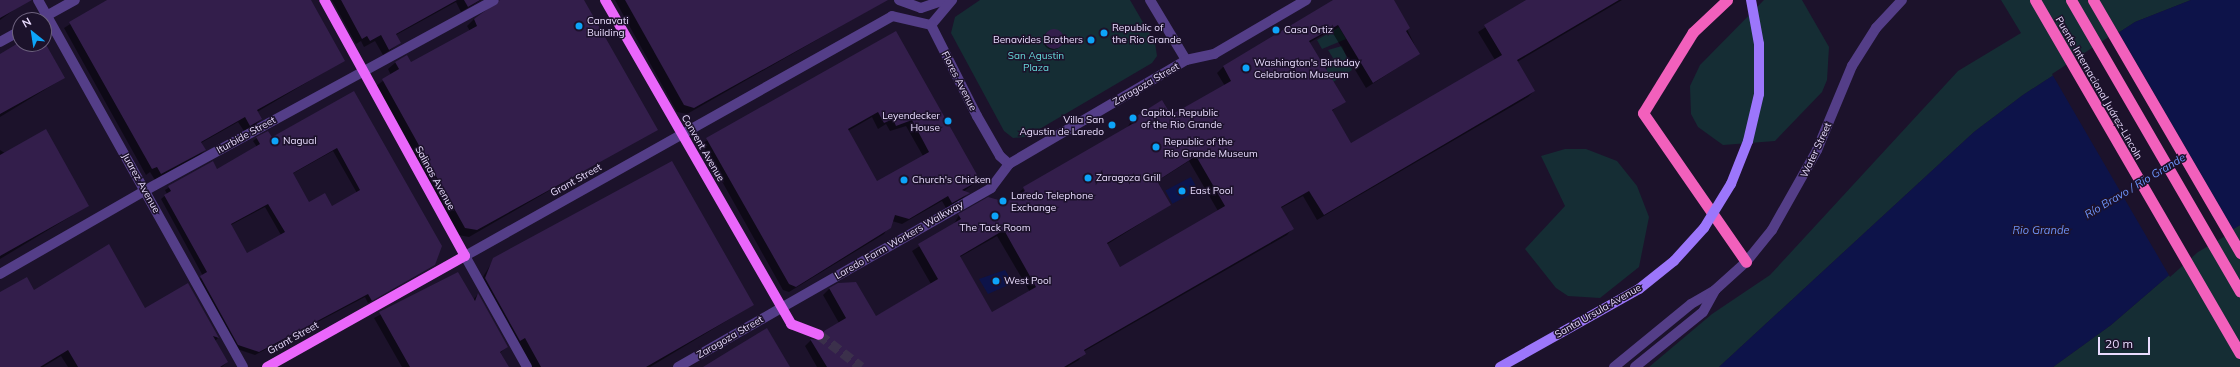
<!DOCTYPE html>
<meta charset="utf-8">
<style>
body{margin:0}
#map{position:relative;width:2240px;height:367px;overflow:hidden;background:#1c122b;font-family:Mulish,sans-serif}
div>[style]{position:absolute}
.green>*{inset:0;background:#152d34}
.water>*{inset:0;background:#0d1349;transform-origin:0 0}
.pier>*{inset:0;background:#1c122b}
.shadow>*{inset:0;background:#0007}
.round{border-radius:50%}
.building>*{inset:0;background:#331e4b}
.primary-tunnel>*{height:10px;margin-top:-5px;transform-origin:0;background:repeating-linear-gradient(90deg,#3b304b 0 10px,transparent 0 15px)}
.pedestrian>*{height:10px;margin:-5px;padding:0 5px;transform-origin:5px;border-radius:5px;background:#543e88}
.minor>*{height:10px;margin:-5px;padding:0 5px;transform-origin:5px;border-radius:5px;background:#543e88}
.tertiary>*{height:10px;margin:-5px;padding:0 5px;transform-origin:5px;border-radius:5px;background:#543e88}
.primary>*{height:10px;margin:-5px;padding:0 5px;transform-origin:5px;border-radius:5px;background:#ea66fb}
.trunk>*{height:11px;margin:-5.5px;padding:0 5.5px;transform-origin:5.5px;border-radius:5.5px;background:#f260bc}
.secondary-bridge>*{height:10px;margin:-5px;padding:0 5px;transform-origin:5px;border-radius:5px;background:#9c76fb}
.dots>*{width:11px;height:11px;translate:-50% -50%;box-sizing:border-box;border:2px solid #1c122b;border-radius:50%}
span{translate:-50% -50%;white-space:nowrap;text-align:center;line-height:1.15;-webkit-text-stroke:3px #1c122b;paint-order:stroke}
.poi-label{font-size:10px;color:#e9dcfe}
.left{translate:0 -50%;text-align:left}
.right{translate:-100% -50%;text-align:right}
.park-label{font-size:10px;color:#68ddde}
.street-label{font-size:10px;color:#e9dcfe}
.water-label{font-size:11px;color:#6d94fb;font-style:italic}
.north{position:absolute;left:12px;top:12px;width:40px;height:40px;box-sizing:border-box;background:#1c122b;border:1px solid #6e637f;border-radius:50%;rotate:330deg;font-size:11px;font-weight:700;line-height:16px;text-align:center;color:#e9dcfe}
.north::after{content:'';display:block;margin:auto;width:14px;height:18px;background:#0da4f9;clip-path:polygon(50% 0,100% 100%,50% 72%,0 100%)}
.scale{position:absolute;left:2098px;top:337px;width:52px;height:18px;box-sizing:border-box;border:2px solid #e9dcfe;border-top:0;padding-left:5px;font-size:12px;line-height:14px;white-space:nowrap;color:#e9dcfe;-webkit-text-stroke:3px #1c122b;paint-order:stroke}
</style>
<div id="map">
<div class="green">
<div style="clip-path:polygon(980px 0,1130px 0,1155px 43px,1157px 56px,1152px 63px,1026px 137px,1013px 138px,1004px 131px,951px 33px,955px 17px)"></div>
<div style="clip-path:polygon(1764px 0,1802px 0,1829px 47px,1827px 80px,1822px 92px,1775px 141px,1723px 145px,1698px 127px,1691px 114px,1690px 86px,1700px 65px)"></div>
<div style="clip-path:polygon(2001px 0,2191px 0,2135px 22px,2023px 95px,1974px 132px,1719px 367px,1649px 367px,1712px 314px,1770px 275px,1958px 71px,2021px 33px)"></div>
<div style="clip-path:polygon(1339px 27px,1346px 39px,1322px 49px,1317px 40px)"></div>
<div style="clip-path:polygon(1342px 46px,1352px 70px,1333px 82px,1326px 70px,1333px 58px,1328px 50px)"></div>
<div style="clip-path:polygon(1565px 149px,1586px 149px,1617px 161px,1637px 186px,1649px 217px,1639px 267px,1600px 298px,1568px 296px,1556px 288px,1525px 249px,1565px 206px,1541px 156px)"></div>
<div style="clip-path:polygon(2240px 225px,2240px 367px,2053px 367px,2111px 325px,2197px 251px)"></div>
</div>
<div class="water">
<div style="clip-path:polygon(2191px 0,2240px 0,2240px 225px,2197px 251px,2111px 325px,2053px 367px,1719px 367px,1974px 132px,2023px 95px,2135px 22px)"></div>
<div style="left:1191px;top:177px;width:15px;height:29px;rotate:62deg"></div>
<div style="clip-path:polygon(1005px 270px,1013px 283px,988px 294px,979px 279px)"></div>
</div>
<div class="pier">
<div style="clip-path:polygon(2118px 31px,2234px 231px,2198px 252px,2170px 277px,2052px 74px)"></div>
</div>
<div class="shadow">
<div style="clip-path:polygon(0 0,20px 0,22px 4px,0 20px)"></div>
<div style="clip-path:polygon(108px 0,310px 0,343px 61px,257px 112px,261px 119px,255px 125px,244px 131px,238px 122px,201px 143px,205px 150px,199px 156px,155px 180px,150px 172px,146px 175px,64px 28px)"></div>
<div style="clip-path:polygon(332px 0,481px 0,461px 12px,456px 2px,396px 35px,400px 43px,383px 55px,375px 41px,364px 47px,361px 41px,356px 44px)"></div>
<div style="clip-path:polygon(525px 0,583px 0,656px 129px,469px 237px,458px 235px,376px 86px,391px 75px,388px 69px,396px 62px,411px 64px,470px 31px,467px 26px,474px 19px)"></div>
<div style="clip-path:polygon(615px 0,882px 0,883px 2px,687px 114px,677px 112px)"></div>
<div style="clip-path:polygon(evenodd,1335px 0,1393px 0,1419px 54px,1366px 88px,1331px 30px,1309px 43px,1344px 101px,1332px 111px,1351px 144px,1495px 60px,1478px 32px,1528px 0,1622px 0,1517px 62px,1534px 91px,1528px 97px,1317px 220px,1303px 196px,1281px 208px,1293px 228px,1287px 235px,1083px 352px,1079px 360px,1067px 367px,817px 367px,805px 346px,811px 340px,818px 341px,839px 323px,823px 295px,829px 289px,838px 284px,875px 317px,931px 284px,912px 251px,954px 224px,959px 215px,1006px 203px,1023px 189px,1027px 196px,1024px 188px,1127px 128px,1132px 120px,1162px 102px,1171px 117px,1225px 86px,1217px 73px,1223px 67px,1335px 0,1189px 161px,1218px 211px,1120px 268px,1106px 245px,1170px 205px,1156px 182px,1189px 161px,1335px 0,997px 236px,1030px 292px,992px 313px,960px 257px,997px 236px)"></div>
<div class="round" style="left:1043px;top:30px;width:20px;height:20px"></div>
<div style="clip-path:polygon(evenodd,895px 32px,979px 180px,963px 192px,968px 193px,963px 198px,946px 208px,942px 201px,902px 224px,892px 221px,884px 234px,789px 292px,783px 290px,701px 144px,895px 32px,872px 117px,878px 129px,886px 124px,890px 131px,906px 126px,923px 156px,876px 183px,848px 131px,872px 117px)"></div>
<div style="clip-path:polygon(44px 43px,64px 78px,0 117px,0 55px)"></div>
<div style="clip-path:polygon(evenodd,354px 92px,435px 265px,368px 303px,365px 297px,255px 355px,234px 348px,197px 281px,203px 276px,161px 199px,167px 194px,165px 190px,212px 162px,217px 170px,257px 147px,253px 141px,257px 138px,271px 138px,354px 92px,333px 151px,357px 193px,332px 207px,308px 203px,292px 174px,333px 151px,354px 92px,265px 207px,281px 235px,247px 254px,231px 225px,265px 207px)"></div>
<div style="clip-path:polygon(0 150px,88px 206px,0 259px)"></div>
<div style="clip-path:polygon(494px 259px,753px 305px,650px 367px,531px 367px,478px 285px)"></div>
<div style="clip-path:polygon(457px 273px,473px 300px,478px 294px,507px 347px,500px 353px,508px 367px,402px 367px,374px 318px)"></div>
<div style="clip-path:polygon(188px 284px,218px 338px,215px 341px,227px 362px,222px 367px,68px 367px,61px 356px,43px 367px,0 367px,0 293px,33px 291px,145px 309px)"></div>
</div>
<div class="building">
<div style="clip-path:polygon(0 0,32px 0,0 18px)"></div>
<div style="clip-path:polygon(107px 0,311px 0,345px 61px,257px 110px,262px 119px,250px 126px,245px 117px,201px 142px,206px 150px,161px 174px,157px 167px,152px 169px,69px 22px)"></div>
<div style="clip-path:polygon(341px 0,457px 0,396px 34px,401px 43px,389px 50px,381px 35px,370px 41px,367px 36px,362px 39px)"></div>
<div style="clip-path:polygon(464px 0,480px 0,468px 7px)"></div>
<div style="clip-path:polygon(500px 0,584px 0,658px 130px,477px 230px,465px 228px,382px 79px,399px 69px,395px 62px,407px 55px,411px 62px,477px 26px,474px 19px)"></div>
<div style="clip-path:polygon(625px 0,888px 0,694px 108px,684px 105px)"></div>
<div style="clip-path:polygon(evenodd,1333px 0,1394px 0,1410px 28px,1406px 31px,1420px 54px,1373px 83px,1338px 25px,1309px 41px,1346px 102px,1332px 110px,1351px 143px,1502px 55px,1484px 25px,1526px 0,1619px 0,1517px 60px,1535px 91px,1324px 215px,1309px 191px,1281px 207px,1294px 229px,1084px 350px,1086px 354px,1064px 367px,827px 367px,810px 339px,823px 340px,824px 331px,846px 318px,829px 288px,838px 283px,856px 282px,876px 316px,938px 279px,918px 244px,961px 219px,958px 214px,988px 197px,1006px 202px,1025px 191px,1023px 187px,1134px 123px,1132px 119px,1162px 100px,1171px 115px,1231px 81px,1223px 66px,1333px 0,1196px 156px,1225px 206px,1120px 267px,1107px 243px,1171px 205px,1157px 181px,1196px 156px,1333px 0,1004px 230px,1036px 287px,992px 312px,960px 256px,1004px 230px)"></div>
<div class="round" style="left:1044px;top:29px;width:20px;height:20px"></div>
<div style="clip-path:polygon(evenodd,896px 31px,980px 180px,962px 190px,970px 193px,952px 203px,948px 196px,909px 219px,895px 215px,891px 228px,796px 287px,789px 284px,706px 138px,896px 31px,878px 112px,884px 123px,893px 119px,896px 126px,912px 120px,929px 152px,877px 181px,848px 129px,878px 112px)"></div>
<div style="clip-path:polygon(44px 41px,65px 78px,0 114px,0 54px,20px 42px,44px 44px)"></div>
<div style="clip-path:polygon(evenodd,354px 91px,442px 246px,435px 265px,372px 301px,368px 294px,259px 352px,238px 345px,200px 276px,207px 272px,164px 195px,171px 191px,168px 186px,213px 161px,217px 169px,260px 144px,256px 137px,268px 131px,272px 137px,354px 91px,337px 148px,360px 190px,332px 206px,325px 193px,309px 202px,293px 173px,337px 148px,354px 91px,268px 204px,285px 232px,247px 253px,231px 224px,268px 204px)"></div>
<div style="clip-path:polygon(46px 129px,89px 206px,0 256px,0 155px)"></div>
<div style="clip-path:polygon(672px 161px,754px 305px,646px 367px,541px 367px,525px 338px,520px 341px,485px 278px,493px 258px)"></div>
<div style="clip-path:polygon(109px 244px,145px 308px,188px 283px,219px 338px,213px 336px,228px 362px,220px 367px,78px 367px,68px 350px,40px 367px,0 367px,0 292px,27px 277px,34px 290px)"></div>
<div style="clip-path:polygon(458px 272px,475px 301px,478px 293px,508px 347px,500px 352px,509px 367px,410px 367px,379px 312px)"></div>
<div style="clip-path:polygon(767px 328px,790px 367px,703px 367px,729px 351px)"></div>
</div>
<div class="primary-tunnel">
<div style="left:819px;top:335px;width:53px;rotate:37.3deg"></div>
</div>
<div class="pedestrian">
<div style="left:781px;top:308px;width:242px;rotate:-29.7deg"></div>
<div style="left:991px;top:188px;width:30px;rotate:-53deg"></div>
</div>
<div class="minor">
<div style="left:38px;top:0;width:420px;rotate:60.8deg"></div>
<div style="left:899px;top:0;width:23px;rotate:20deg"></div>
<div style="left:921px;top:8px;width:24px;rotate:-19deg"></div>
<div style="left:1150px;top:0;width:70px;rotate:59deg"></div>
<div style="left:39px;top:20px;width:41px;rotate:-29.1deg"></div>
<div style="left:931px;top:25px;width:33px;rotate:-50deg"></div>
<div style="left:0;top:42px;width:23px;rotate:-29deg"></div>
<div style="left:465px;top:256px;width:490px;rotate:-29.3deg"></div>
<div style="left:892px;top:16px;width:40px;rotate:13deg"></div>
<div style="left:931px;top:25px;width:102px;rotate:63.2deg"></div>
<div style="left:977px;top:116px;width:46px;rotate:60.1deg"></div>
<div style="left:1000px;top:156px;width:12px;rotate:42deg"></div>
<div style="left:1009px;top:164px;width:205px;rotate:-30.4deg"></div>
<div style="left:1186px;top:60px;width:29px;rotate:-12deg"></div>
<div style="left:1214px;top:54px;width:107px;rotate:-30.4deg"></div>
<div style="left:0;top:274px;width:168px;rotate:-29.9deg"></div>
<div style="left:146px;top:190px;width:396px;rotate:-28.6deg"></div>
</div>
<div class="tertiary">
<div style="left:465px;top:256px;width:127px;rotate:60.8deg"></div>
<div style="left:678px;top:367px;width:119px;rotate:-29.8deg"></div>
<div style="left:1614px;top:367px;width:99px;rotate:-39.3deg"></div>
<div style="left:1691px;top:304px;width:28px;rotate:-30deg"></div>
<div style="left:1715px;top:290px;width:42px;rotate:-42.1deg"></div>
<div style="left:1746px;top:262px;width:41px;rotate:-50.9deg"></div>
<div style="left:1772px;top:230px;width:92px;rotate:-60.6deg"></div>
<div style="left:1817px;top:150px;width:91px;rotate:-67.4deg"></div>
<div style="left:1852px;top:66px;width:45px;rotate:-57.7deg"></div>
<div style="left:1876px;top:28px;width:38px;rotate:-47deg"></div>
<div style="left:1635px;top:367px;width:87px;rotate:-39deg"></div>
<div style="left:1703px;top:312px;width:25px;rotate:-61deg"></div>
</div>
<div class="primary">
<div style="left:605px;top:0;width:374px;rotate:60.1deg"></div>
<div style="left:791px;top:324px;width:30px;rotate:21deg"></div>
<div style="left:267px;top:367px;width:227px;rotate:-29.3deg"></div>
<div style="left:465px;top:256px;width:292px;rotate:-118.8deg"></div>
</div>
<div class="trunk">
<div style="left:1727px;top:0;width:47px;rotate:136.7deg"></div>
<div style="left:1693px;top:32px;width:95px;rotate:121.7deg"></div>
<div style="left:1643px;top:113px;width:181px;rotate:55.3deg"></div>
<div style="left:2035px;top:0;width:408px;rotate:59.9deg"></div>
<div style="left:2071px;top:0;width:337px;rotate:59.9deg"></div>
<div style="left:2093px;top:0;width:293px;rotate:59.8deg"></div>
</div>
<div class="secondary-bridge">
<div style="left:1500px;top:367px;width:159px;rotate:-29.3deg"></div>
<div style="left:1639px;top:289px;width:45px;rotate:-38.7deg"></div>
<div style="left:1674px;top:261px;width:45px;rotate:-47.7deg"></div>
<div style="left:1704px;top:228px;width:52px;rotate:-58.5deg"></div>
<div style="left:1731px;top:184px;width:46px;rotate:-68.4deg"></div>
<div style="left:1748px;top:141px;width:48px;rotate:-76.8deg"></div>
<div style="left:1759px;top:94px;width:50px;rotate:-90deg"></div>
<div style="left:1759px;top:44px;width:45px;rotate:-100.3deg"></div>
</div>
<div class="dots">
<div style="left:579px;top:26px;background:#0da4f9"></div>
<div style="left:1276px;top:30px;background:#0da4f9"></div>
<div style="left:1104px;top:33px;background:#0da4f9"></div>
<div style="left:1091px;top:40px;background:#0da4f9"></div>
<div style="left:1246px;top:68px;background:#0da4f9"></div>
<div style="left:1133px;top:118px;background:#0da4f9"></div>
<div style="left:948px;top:121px;background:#0da4f9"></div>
<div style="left:1112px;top:125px;background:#0da4f9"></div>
<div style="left:275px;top:141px;background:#0da4f9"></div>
<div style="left:1156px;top:147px;background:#0da4f9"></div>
<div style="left:1088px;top:178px;background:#0da4f9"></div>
<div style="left:904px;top:180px;background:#0da4f9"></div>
<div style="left:1182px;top:191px;background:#0da4f9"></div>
<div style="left:1003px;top:201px;background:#0da4f9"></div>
<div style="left:995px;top:216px;background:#0da4f9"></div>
<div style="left:996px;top:281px;background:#0da4f9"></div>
</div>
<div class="poi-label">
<span class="left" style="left:587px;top:26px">Canavati<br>Building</span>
<span class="left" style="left:1112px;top:33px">Republic of<br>the Rio Grande</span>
<span class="left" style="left:1284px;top:30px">Casa Ortiz</span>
<span class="right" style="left:1083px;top:40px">Benavides Brothers</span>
<span class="left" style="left:1254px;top:68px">Washington's Birthday<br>Celebration Museum</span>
<span class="left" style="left:1141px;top:118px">Capitol, Republic<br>of the Rio Grande</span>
<span class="right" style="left:940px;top:121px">Leyendecker<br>House</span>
<span class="right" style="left:1104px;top:125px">Villa San<br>Agustin de Laredo</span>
<span class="left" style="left:283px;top:141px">Nagual</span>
<span class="left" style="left:1164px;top:147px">Republic of the<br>Rio Grande Museum</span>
<span class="left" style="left:1096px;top:178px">Zaragoza Grill</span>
<span class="left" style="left:912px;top:180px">Church's Chicken</span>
<span class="left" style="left:1190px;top:191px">East Pool</span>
<span class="left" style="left:1011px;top:201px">Laredo Telephone<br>Exchange</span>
<span style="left:995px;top:228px">The Tack Room</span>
<span class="left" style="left:1004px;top:281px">West Pool</span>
</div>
<div class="park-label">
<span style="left:1036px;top:61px">San Agustin<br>Plaza</span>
</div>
<div class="street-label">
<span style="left:959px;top:81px;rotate:63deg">Flores Avenue</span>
<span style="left:1146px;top:84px;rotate:-30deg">Zaragoza Street</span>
<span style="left:2099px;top:88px;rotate:60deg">Puente Internacional Juárez-Lincoln</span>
<span style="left:246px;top:135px;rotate:-29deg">Iturbide Street</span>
<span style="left:703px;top:148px;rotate:60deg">Convent Avenue</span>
<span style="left:1816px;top:150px;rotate:-65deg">Water Street</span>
<span style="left:435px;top:178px;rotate:61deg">Salinas Avenue</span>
<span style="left:576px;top:180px;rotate:-29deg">Grant Street</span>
<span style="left:141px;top:183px;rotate:61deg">Juarez Avenue</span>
<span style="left:899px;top:240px;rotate:-30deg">Laredo Farm Workers Walkway</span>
<span style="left:1598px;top:311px;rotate:-30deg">Santa Ursula Avenue</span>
<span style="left:730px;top:337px;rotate:-30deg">Zaragoza Street</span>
<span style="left:293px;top:338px;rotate:-29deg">Grant Street</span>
</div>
<div class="water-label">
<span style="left:2135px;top:186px;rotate:-31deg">Río Bravo / Rio Grande</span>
<span style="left:2041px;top:230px">Rio Grande</span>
</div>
<div class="north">N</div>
<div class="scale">20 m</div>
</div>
